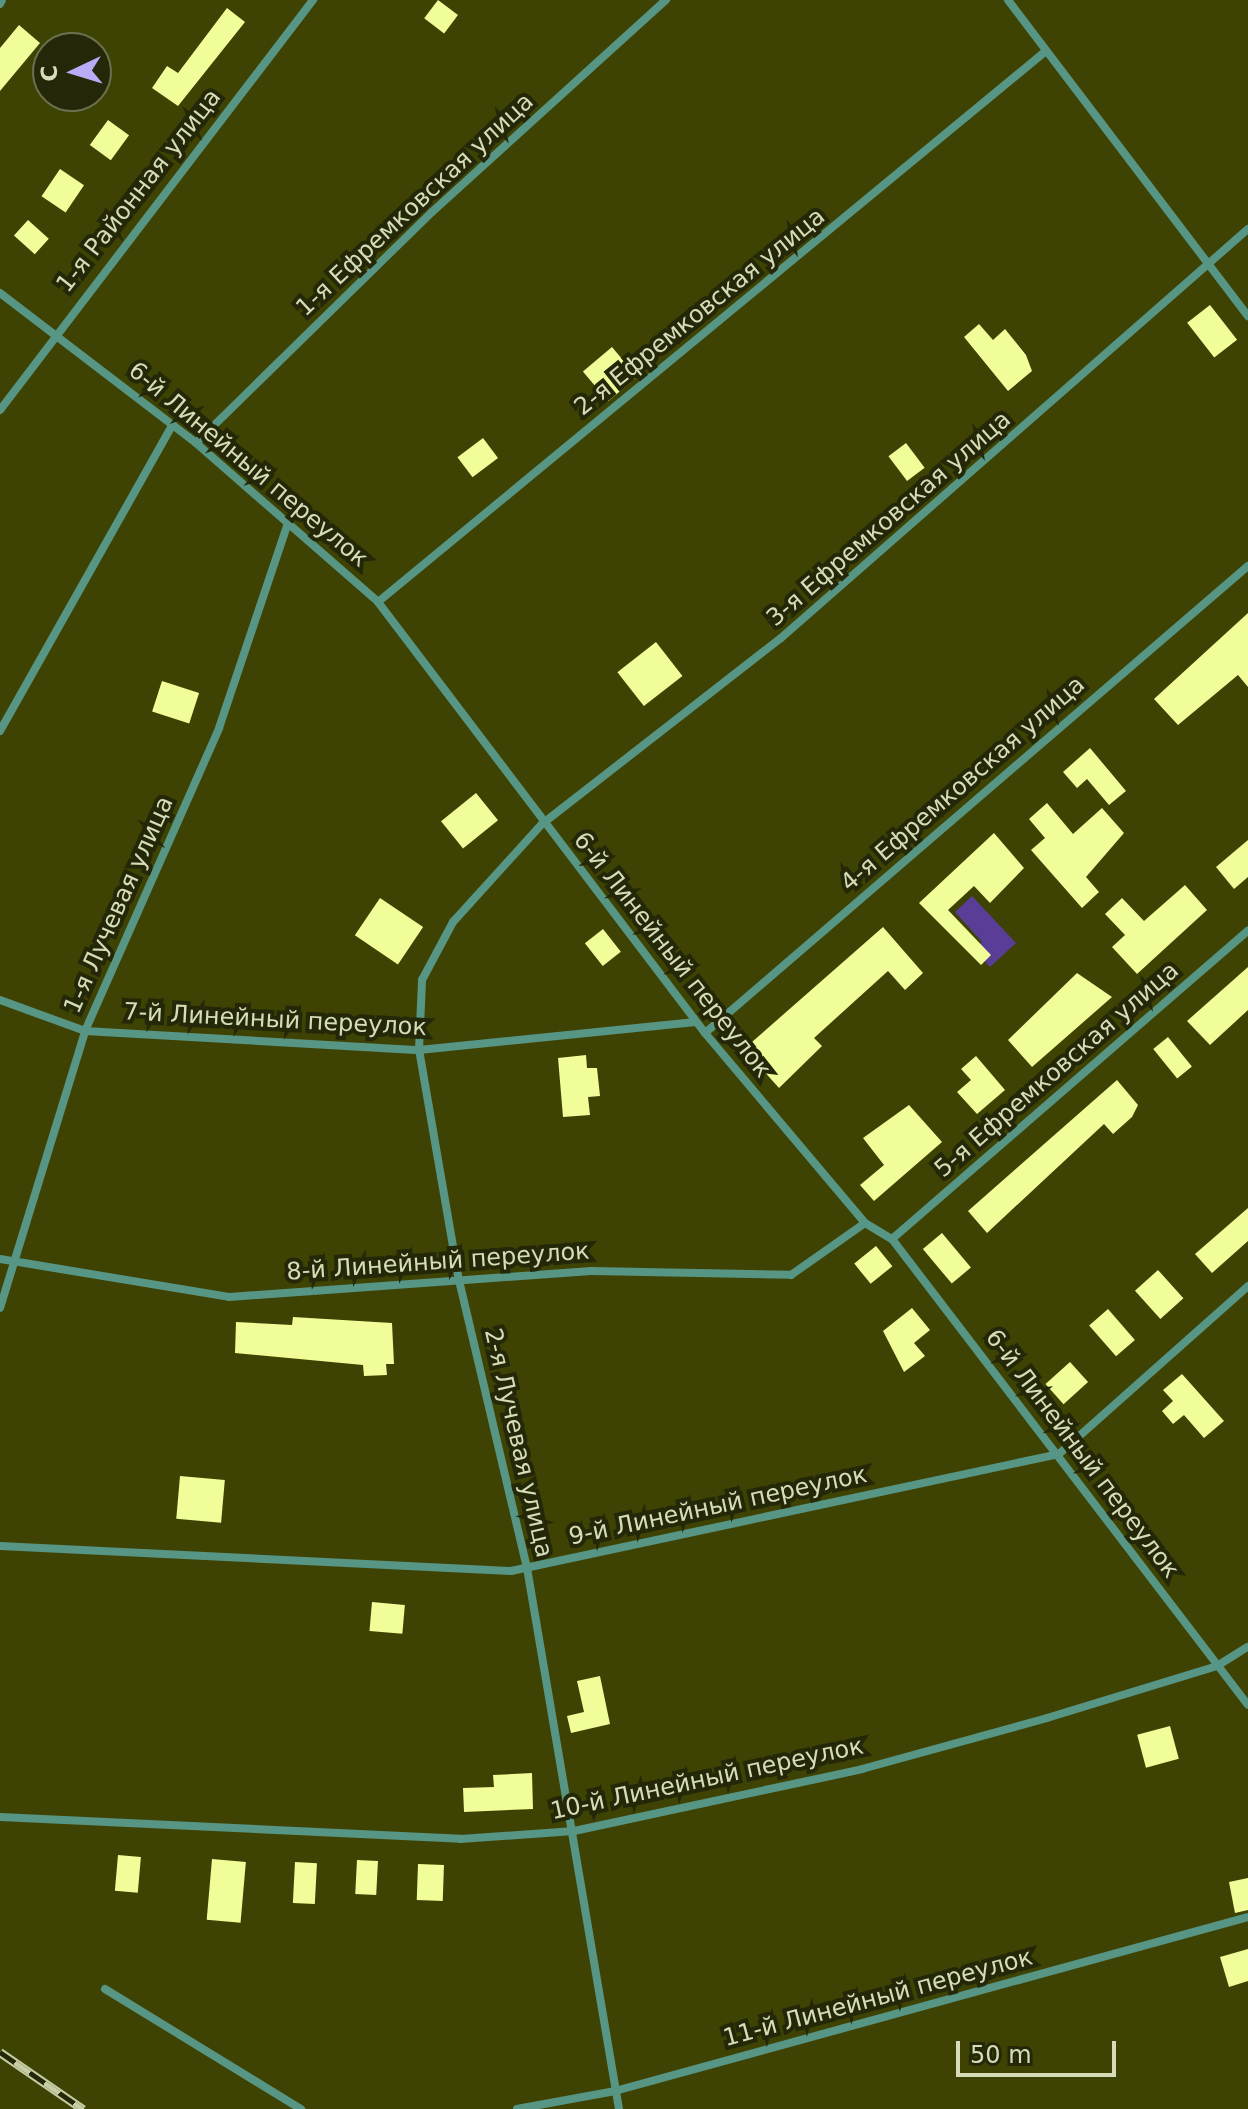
<!DOCTYPE html>
<meta charset="utf-8">
<style>
body{margin:0}
#map{position:relative;width:1248px;height:2109px;overflow:hidden;background:#3e4304;font-family:"DejaVu Sans",sans-serif}
div>[style]{position:absolute}
.green>*{inset:0;background:#593d97}
.building>*{inset:0;background:#f1fd98;transform-origin:0 0}
.minor>*{height:8px;margin:-4px;padding:0 4px;transform-origin:4px;border-radius:4px;background:#579584}
.rail>*{height:9px;margin-top:-4.5px;transform-origin:0;background:repeating-linear-gradient(90deg,#252808 0 18px,#c6cca4 0 36px);box-sizing:border-box;border-block:2px solid #c6cca4}
span{translate:-50% -50%;white-space:nowrap;text-align:center;line-height:1.15;-webkit-text-stroke:8px #252808;paint-order:stroke}
.street-label{font-size:24px;color:#d6dcb7}
.north{position:absolute;left:32px;top:32px;width:80px;height:80px;box-sizing:border-box;background:#252808;border:2px solid #6c704e;border-radius:50%;rotate:266deg;font-size:22px;font-weight:700;line-height:32px;text-align:center;color:#d6dcb7}
.north::after{content:'';display:block;margin:auto;width:28px;height:36px;background:#bbaaf6;clip-path:polygon(50% 0,100% 100%,50% 72%,0 100%)}
.scale{position:absolute;left:956px;top:2041px;width:160px;height:36px;box-sizing:border-box;border:4px solid #d6dcb7;border-top:0;padding-left:10px;font-size:24px;line-height:28px;white-space:nowrap;color:#d6dcb7;-webkit-text-stroke:6px #252808;paint-order:stroke}
</style>
<div id="map">
<div class="green">
<div style="clip-path:polygon(972px 896px,1016px 943px,990px 967px,974px 949px,982px 942px,955px 912px)"></div>
</div>
<div class="building">
<div style="left:438px;top:0;width:25px;height:23px;rotate:37deg"></div>
<div style="clip-path:polygon(227px 8px,245px 22px,178px 106px,152px 88px,167px 66px,178px 73px)"></div>
<div style="clip-path:polygon(19px 25px,40px 43px,0 91px,0 48px)"></div>
<div style="left:108px;top:120px;width:26px;height:31px;rotate:36deg"></div>
<div style="left:60px;top:169px;width:29px;height:33px;rotate:34deg"></div>
<div style="left:28px;top:220px;width:28px;height:21px;rotate:42deg"></div>
<div style="left:1210px;top:305px;width:44px;height:29px;rotate:52deg"></div>
<div style="clip-path:polygon(979px 324px,993px 340px,1005px 329px,1026px 355px,1032px 371px,1008px 391px,964px 337px)"></div>
<div style="left:612px;top:347px;width:39px;height:38px;rotate:50deg"></div>
<div style="left:483px;top:438px;width:25px;height:32px;rotate:53deg"></div>
<div style="left:906px;top:443px;width:31px;height:22px;rotate:53deg"></div>
<div style="clip-path:polygon(1248px 613px,1248px 687px,1238px 675px,1178px 725px,1154px 699px)"></div>
<div style="left:656px;top:642px;width:43px;height:49px;rotate:52deg"></div>
<div style="left:162px;top:681px;width:39px;height:32px;rotate:18deg"></div>
<div style="clip-path:polygon(1090px 748px,1126px 791px,1109px 805px,1087px 779px,1077px 788px,1063px 772px)"></div>
<div style="left:476px;top:793px;width:35px;height:45px;rotate:51deg"></div>
<div style="clip-path:polygon(1047px 803px,1073px 834px,1102px 808px,1124px 833px,1086px 877px,1099px 892px,1082px 908px,1031px 850px,1045px 838px,1029px 819px)"></div>
<div style="clip-path:polygon(994px 833px,1024px 868px,990px 903px,974px 886px,948px 910px,991px 955px,981px 965px,919px 903px)"></div>
<div style="clip-path:polygon(1248px 840px,1248px 877px,1234px 889px,1216px 867px)"></div>
<div style="clip-path:polygon(1185px 885px,1207px 910px,1137px 974px,1112px 947px,1125px 935px,1105px 914px,1122px 898px,1144px 921px)"></div>
<div style="left:380px;top:898px;width:52px;height:45px;rotate:34deg"></div>
<div style="clip-path:polygon(883px 927px,923px 973px,905px 990px,888px 971px,814px 1038px,822px 1046px,779px 1088px,744px 1049px)"></div>
<div style="left:603px;top:929px;width:29px;height:23px;rotate:52deg"></div>
<div style="clip-path:polygon(1248px 967px,1248px 1010px,1210px 1045px,1187px 1021px)"></div>
<div style="clip-path:polygon(1077px 973px,1112px 997px,1032px 1067px,1008px 1040px)"></div>
<div style="left:1168px;top:1037px;width:38px;height:19px;rotate:51deg"></div>
<div style="clip-path:polygon(586px 1055px,587px 1068px,597px 1068px,600px 1096px,588px 1097px,590px 1115px,563px 1117px,558px 1058px)"></div>
<div style="clip-path:polygon(976px 1056px,1005px 1090px,977px 1114px,957px 1092px,971px 1080px,961px 1069px)"></div>
<div style="clip-path:polygon(1117px 1080px,1138px 1105px,1132px 1117px,1113px 1134px,1104px 1124px,987px 1233px,968px 1211px)"></div>
<div style="clip-path:polygon(909px 1105px,942px 1142px,874px 1201px,860px 1185px,884px 1165px,863px 1138px)"></div>
<div style="clip-path:polygon(1248px 1208px,1248px 1241px,1212px 1273px,1195px 1254px)"></div>
<div style="left:942px;top:1233px;width:45px;height:25px;rotate:50deg"></div>
<div style="left:876px;top:1246px;width:26px;height:28px;rotate:51deg"></div>
<div style="left:1158px;top:1270px;width:38px;height:31px;rotate:48deg"></div>
<div style="clip-path:polygon(912px 1308px,930px 1330px,914px 1343px,925px 1356px,904px 1372px,883px 1331px)"></div>
<div style="left:1108px;top:1309px;width:41px;height:25px;rotate:49deg"></div>
<div style="clip-path:polygon(293px 1317px,392px 1323px,394px 1364px,386px 1364px,387px 1375px,364px 1376px,363px 1365px,235px 1353px,236px 1322px,292px 1325px)"></div>
<div style="left:1070px;top:1362px;width:27px;height:33px;rotate:48deg"></div>
<div style="clip-path:polygon(1182px 1374px,1224px 1421px,1204px 1438px,1184px 1415px,1173px 1424px,1162px 1411px,1173px 1401px,1163px 1390px)"></div>
<div style="left:180px;top:1476px;width:45px;height:43px;rotate:5deg"></div>
<div style="left:372px;top:1602px;width:33px;height:29px;rotate:5deg"></div>
<div style="clip-path:polygon(600px 1676px,610px 1724px,571px 1733px,567px 1716px,584px 1712px,577px 1681px)"></div>
<div style="left:1170px;top:1726px;width:34px;height:34px;rotate:75deg"></div>
<div style="clip-path:polygon(532px 1773px,533px 1809px,464px 1812px,463px 1788px,494px 1787px,493px 1775px)"></div>
<div style="left:118px;top:1855px;width:23px;height:36px;rotate:5deg"></div>
<div style="left:212px;top:1859px;width:34px;height:61px;rotate:5deg"></div>
<div style="left:357px;top:1860px;width:21px;height:34px;rotate:3deg"></div>
<div style="left:295px;top:1862px;width:22px;height:41px;rotate:3deg"></div>
<div style="left:418px;top:1864px;width:26px;height:36px;rotate:2deg"></div>
<div style="clip-path:polygon(1248px 1878px,1248px 1910px,1235px 1913px,1229px 1882px)"></div>
<div style="clip-path:polygon(1248px 1949px,1248px 1981px,1229px 1987px,1220px 1957px)"></div>
</div>
<div class="minor">
<div style="left:1008px;top:0;width:397px;rotate:52.8deg"></div>
<div style="left:0;top:4px;width:4px;rotate:-63deg"></div>
<div style="left:0;top:293px;width:247px;rotate:37.4deg"></div>
<div style="left:196px;top:443px;width:242px;rotate:41.1deg"></div>
<div style="left:378px;top:602px;width:541px;rotate:52.81deg"></div>
<div style="left:705px;top:1033px;width:248px;rotate:49.9deg"></div>
<div style="left:865px;top:1223px;width:31px;rotate:31deg"></div>
<div style="left:892px;top:1239px;width:586px;rotate:52.62deg"></div>
<div style="left:0;top:410px;width:516px;rotate:-52.64deg"></div>
<div style="left:196px;top:443px;width:330px;rotate:-44.4deg"></div>
<div style="left:432px;top:212px;width:316px;rotate:-42.2deg"></div>
<div style="left:378px;top:602px;width:866px;rotate:-39.52deg"></div>
<div style="left:0;top:731px;width:352px;rotate:-60.6deg"></div>
<div style="left:0;top:1000px;width:90px;rotate:20deg"></div>
<div style="left:85px;top:1031px;width:335px;rotate:3.3deg"></div>
<div style="left:419px;top:1050px;width:278px;rotate:-5.8deg"></div>
<div style="left:705px;top:1033px;width:716px;rotate:-40.7deg"></div>
<div style="left:892px;top:1239px;width:471px;rotate:-40.9deg"></div>
<div style="left:0;top:1259px;width:232px;rotate:9.4deg"></div>
<div style="left:229px;top:1297px;width:363px;rotate:-4.1deg"></div>
<div style="left:591px;top:1271px;width:200px;rotate:1.1deg"></div>
<div style="left:791px;top:1275px;width:90px;rotate:-35.1deg"></div>
<div style="left:0;top:1308px;width:290px;rotate:-72.9deg"></div>
<div style="left:85px;top:1031px;width:331px;rotate:-66.1deg"></div>
<div style="left:219px;top:728px;width:216px;rotate:-71.4deg"></div>
<div style="left:0;top:1546px;width:512px;rotate:2.8deg"></div>
<div style="left:511px;top:1571px;width:560px;rotate:-12.05deg"></div>
<div style="left:1059px;top:1454px;width:253px;rotate:-41.6deg"></div>
<div style="left:0;top:1817px;width:461px;rotate:2.7deg"></div>
<div style="left:460px;top:1839px;width:114px;rotate:-4deg"></div>
<div style="left:574px;top:1831px;width:295px;rotate:-12.1deg"></div>
<div style="left:862px;top:1769px;width:192px;rotate:-15.4deg"></div>
<div style="left:1047px;top:1718px;width:178px;rotate:-17deg"></div>
<div style="left:1217px;top:1666px;width:36px;rotate:-32deg"></div>
<div style="left:105px;top:1989px;width:230px;rotate:31.5deg"></div>
<div style="left:517px;top:2109px;width:100px;rotate:-10.4deg"></div>
<div style="left:615px;top:2091px;width:656px;rotate:-15.37deg"></div>
<div style="left:619px;top:2109px;width:549px;rotate:-99.65deg"></div>
<div style="left:527px;top:1568px;width:295px;rotate:-103.3deg"></div>
<div style="left:459px;top:1281px;width:234px;rotate:-99.8deg"></div>
<div style="left:419px;top:1050px;width:70px;rotate:-87.5deg"></div>
<div style="left:422px;top:980px;width:66px;rotate:-61.9deg"></div>
<div style="left:453px;top:922px;width:132px;rotate:-47.8deg"></div>
<div style="left:542px;top:824px;width:303px;rotate:-37.9deg"></div>
<div style="left:781px;top:638px;width:621px;rotate:-41.21deg"></div>
</div>
<div class="rail">
<div style="left:0;top:2052px;width:101px;rotate:34.5deg"></div>
</div>
<div class="street-label">
<span style="left:139px;top:191px;rotate:-52deg">1-я Районная улица</span>
<span style="left:415px;top:205px;rotate:-43deg">1-я Ефремковская улица</span>
<span style="left:700px;top:312px;rotate:-39deg">2-я Ефремковская улица</span>
<span style="left:248px;top:465px;rotate:40deg">6-й Линейный переулок</span>
<span style="left:889px;top:519px;rotate:-41deg">3-я Ефремковская улица</span>
<span style="left:963px;top:784px;rotate:-41deg">4-я Ефремковская улица</span>
<span style="left:119px;top:905px;rotate:-66deg">1-я Лучевая улица</span>
<span style="left:672px;top:955px;rotate:52deg">6-й Линейный переулок</span>
<span style="left:275px;top:1020px;rotate:3deg">7-й Линейный переулок</span>
<span style="left:1057px;top:1070px;rotate:-41deg">5-я Ефремковская улица</span>
<span style="left:438px;top:1262px;rotate:-4deg">8-й Линейный переулок</span>
<span style="left:518px;top:1443px;rotate:77deg">2-я Лучевая улица</span>
<span style="left:1082px;top:1454px;rotate:53deg">6-й Линейный переулок</span>
<span style="left:718px;top:1506px;rotate:-12deg">9-й Линейный переулок</span>
<span style="left:707px;top:1779px;rotate:-12deg">10-й Линейный переулок</span>
<span style="left:878px;top:1998px;rotate:-15deg">11-й Линейный переулок</span>
</div>
<div class="north">С</div>
<div class="scale">50 m</div>
</div>
